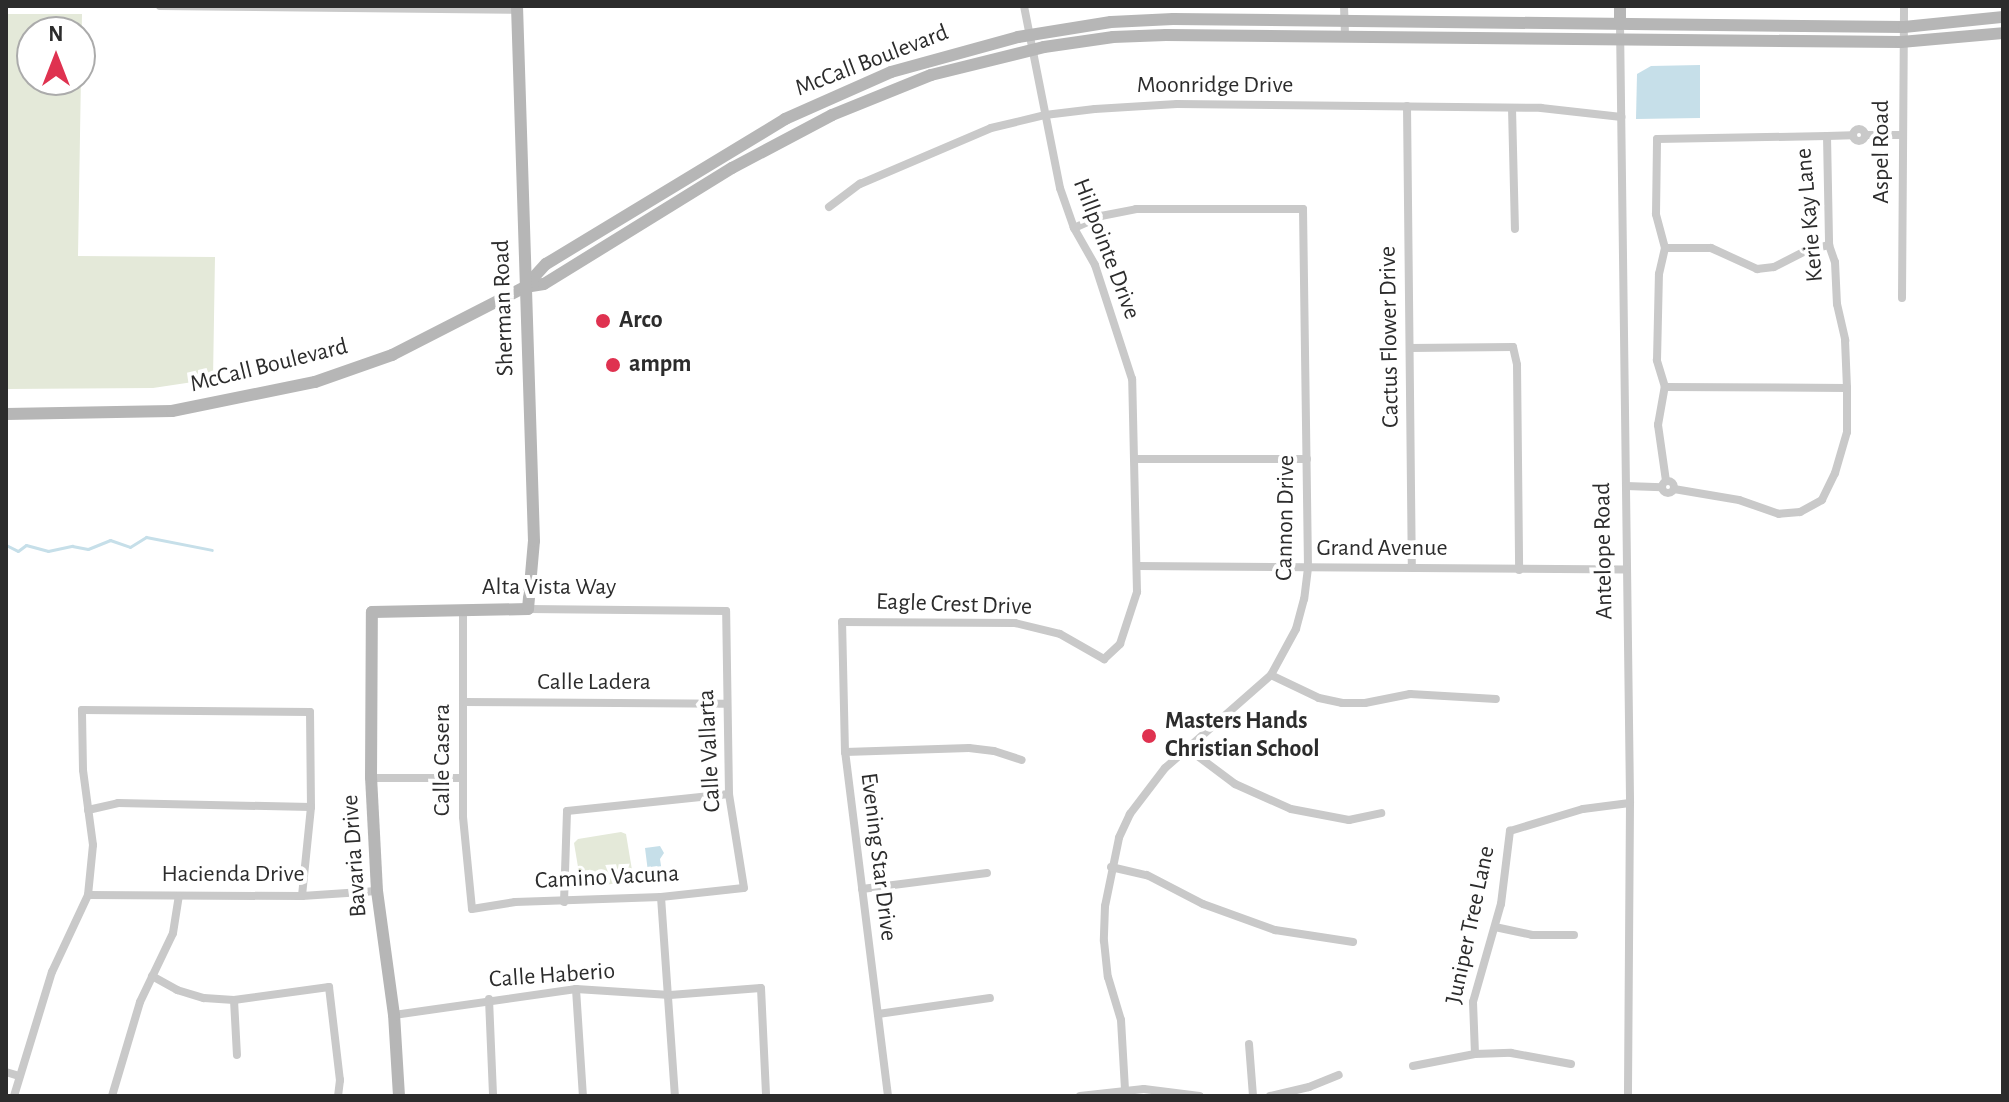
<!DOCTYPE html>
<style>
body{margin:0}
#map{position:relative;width:2009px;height:1102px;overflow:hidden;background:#fff;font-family:"Alegreya Sans",sans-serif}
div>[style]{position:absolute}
.green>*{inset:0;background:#e4e9d9}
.water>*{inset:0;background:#c6dfe9}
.stream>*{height:3px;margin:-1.5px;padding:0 1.5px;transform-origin:1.5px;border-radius:1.5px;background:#c6dfe9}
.street>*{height:8px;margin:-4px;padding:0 4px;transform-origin:4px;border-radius:4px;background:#c9c9c9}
.street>.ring{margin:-4px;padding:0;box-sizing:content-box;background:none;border:8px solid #c9c9c9;border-radius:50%}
.secondary>*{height:12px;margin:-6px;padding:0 6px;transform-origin:6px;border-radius:6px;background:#b6b6b6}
.dots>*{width:22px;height:22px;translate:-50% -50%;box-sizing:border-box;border:4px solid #fff;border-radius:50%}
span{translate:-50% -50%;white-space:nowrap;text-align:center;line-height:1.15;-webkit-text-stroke:8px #fff;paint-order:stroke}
.street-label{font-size:24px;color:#2c2c2c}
.poi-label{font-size:24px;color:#2c2c2c;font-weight:700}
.left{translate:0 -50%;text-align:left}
.frame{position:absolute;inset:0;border:8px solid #2c2c2c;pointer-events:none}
.north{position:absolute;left:16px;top:16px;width:80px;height:80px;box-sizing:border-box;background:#fff;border:2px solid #ababab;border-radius:50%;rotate:0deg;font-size:22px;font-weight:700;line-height:32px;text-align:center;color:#2c2c2c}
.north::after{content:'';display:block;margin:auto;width:28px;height:36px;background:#df3250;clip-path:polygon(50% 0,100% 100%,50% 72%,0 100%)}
</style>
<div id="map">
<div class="green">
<div style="clip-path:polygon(evenodd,6px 14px,82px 14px,78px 256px,215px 257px,213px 379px,153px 388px,6px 389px,6px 14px,32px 32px,80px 32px,80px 80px,32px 80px,32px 32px)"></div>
<div style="clip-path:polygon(621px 832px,626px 834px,633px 876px,630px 881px,586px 888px,581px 885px,574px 843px,578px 839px)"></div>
</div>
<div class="water">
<div style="clip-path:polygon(1700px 65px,1700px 118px,1636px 119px,1637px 74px,1651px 66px)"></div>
<div style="clip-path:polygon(660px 846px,664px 853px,660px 859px,663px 879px,649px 880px,645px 848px)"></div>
</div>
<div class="stream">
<div style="left:6px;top:545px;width:13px;rotate:27deg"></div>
<div style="left:18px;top:551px;width:10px;rotate:-37deg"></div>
<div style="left:26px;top:545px;width:23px;rotate:15deg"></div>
<div style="left:48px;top:551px;width:25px;rotate:-12deg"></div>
<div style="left:72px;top:546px;width:16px;rotate:11deg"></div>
<div style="left:88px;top:549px;width:24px;rotate:-22deg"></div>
<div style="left:110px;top:540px;width:21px;rotate:19deg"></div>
<div style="left:130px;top:547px;width:19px;rotate:-32deg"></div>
<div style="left:146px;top:537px;width:67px;rotate:11.1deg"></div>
</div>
<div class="street">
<div style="left:160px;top:6px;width:359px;rotate:0.6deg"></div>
<div style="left:1344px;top:6px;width:30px;rotate:88deg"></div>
<div style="left:1620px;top:24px;width:779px;rotate:89.26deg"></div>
<div style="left:1630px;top:803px;width:293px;rotate:90.4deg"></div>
<div style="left:1407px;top:106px;width:462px;rotate:89.4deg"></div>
<div style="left:1512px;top:108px;width:121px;rotate:88.6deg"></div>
<div class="ring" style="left:1853px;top:129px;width:4px;height:4px"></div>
<div style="left:1865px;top:135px;width:37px"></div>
<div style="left:1827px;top:136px;width:25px;rotate:-2deg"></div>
<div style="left:829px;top:207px;width:39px;rotate:-37deg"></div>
<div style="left:860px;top:184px;width:142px;rotate:-23.1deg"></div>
<div style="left:991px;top:128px;width:56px;rotate:-13.5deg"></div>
<div style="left:1045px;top:115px;width:50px;rotate:-6.8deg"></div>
<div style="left:1095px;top:109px;width:82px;rotate:-3.5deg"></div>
<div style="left:1177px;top:104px;width:364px;rotate:0.6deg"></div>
<div style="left:1541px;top:108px;width:81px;rotate:6.4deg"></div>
<div style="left:1074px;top:228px;width:30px;rotate:-24deg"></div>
<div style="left:1101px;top:216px;width:36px;rotate:-11deg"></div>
<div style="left:1136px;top:209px;width:167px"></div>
<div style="left:1303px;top:209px;width:359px;rotate:89.2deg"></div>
<div style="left:1308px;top:568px;width:31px;rotate:97deg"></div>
<div style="left:1304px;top:599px;width:31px;rotate:105deg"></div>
<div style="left:1296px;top:629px;width:52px;rotate:118.5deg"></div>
<div style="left:1271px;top:675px;width:141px;rotate:138.7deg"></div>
<div style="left:1165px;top:768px;width:58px;rotate:127.3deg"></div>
<div style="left:1130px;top:814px;width:26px;rotate:115deg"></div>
<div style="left:1119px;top:838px;width:69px;rotate:101.6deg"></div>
<div style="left:1105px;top:906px;width:35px;rotate:92deg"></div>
<div style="left:1104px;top:941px;width:36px;rotate:84deg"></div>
<div style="left:1108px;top:977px;width:45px;rotate:73.2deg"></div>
<div style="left:1121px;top:1020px;width:70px;rotate:86.7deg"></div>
<div style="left:1665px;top:248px;width:46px"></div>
<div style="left:1711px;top:248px;width:51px;rotate:24.5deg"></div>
<div style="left:1757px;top:269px;width:17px;rotate:-7deg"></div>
<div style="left:1774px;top:267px;width:35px;rotate:-27deg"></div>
<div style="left:1805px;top:251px;width:25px;rotate:-14deg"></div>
<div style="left:1902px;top:298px;width:292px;rotate:-89.6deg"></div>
<div style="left:1410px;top:348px;width:103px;rotate:-0.6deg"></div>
<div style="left:1513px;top:347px;width:18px;rotate:77deg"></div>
<div style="left:1517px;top:365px;width:205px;rotate:89.4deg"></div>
<div style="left:1665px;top:387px;width:182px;rotate:0.3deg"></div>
<div style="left:1136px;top:459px;width:171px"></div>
<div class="ring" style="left:1662px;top:481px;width:4px;height:4px"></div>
<div style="left:1666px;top:481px;width:57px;rotate:-98.1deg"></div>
<div style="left:1658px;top:425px;width:39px;rotate:-80deg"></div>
<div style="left:1665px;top:387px;width:28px;rotate:-107deg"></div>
<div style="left:1657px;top:360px;width:86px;rotate:-88.7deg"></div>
<div style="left:1659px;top:274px;width:27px;rotate:-77deg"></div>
<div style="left:1665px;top:248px;width:35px;rotate:-105deg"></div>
<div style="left:1656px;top:214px;width:75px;rotate:-89.2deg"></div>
<div style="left:1657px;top:139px;width:170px;rotate:-1deg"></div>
<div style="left:1827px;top:136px;width:109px;rotate:88.9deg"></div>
<div style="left:1829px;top:245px;width:18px;rotate:71deg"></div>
<div style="left:1835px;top:262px;width:42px;rotate:87.3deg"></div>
<div style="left:1837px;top:304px;width:37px;rotate:77deg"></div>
<div style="left:1845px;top:340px;width:48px;rotate:87.6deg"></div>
<div style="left:1847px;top:388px;width:44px;rotate:90deg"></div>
<div style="left:1847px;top:432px;width:43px;rotate:106.3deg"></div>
<div style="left:1835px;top:473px;width:30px;rotate:116deg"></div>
<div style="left:1822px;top:500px;width:25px;rotate:151deg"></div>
<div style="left:1800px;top:512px;width:21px;rotate:175deg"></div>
<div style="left:1779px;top:514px;width:42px;rotate:-160.7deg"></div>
<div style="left:1739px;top:500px;width:66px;rotate:-170.4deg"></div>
<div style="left:1626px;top:486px;width:36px;rotate:2deg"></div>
<div style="left:1137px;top:566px;width:489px;rotate:0.4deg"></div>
<div style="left:463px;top:610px;width:207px;rotate:90deg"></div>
<div style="left:463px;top:817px;width:92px;rotate:84.4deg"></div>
<div style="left:472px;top:909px;width:44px;rotate:-9.2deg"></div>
<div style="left:515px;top:902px;width:146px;rotate:-2deg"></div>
<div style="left:661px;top:897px;width:83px;rotate:-6.2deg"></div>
<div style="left:744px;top:888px;width:95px;rotate:-99.1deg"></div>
<div style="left:729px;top:794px;width:183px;rotate:-90.9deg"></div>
<div style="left:726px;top:611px;width:198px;rotate:-179.4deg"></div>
<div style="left:1271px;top:675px;width:53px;rotate:25.6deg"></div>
<div style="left:1319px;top:698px;width:24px;rotate:12deg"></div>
<div style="left:1342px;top:703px;width:23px"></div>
<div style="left:1365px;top:703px;width:46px;rotate:-11.3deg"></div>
<div style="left:1410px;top:694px;width:86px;rotate:3.3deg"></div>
<div style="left:463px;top:702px;width:263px;rotate:0.4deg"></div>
<div style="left:1187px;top:748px;width:60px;rotate:36.9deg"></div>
<div style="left:1235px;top:784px;width:61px;rotate:24.1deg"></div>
<div style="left:1291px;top:809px;width:59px;rotate:10.7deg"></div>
<div style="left:1349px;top:820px;width:33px;rotate:-12deg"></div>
<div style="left:845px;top:752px;width:124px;rotate:-1.8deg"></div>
<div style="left:969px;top:748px;width:25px;rotate:7deg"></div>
<div style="left:994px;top:751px;width:29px;rotate:18deg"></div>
<div style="left:371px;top:778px;width:92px"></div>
<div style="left:88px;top:810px;width:31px;rotate:-13deg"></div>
<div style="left:118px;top:803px;width:193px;rotate:1.2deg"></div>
<div style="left:1111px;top:867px;width:37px;rotate:13deg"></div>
<div style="left:1147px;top:875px;width:63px;rotate:27.4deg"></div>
<div style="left:1203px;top:904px;width:77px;rotate:19.9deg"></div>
<div style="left:1275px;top:930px;width:79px;rotate:8.7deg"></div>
<div style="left:862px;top:889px;width:126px;rotate:-7.3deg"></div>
<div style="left:88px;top:895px;width:214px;rotate:0.3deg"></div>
<div style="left:302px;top:896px;width:75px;rotate:-3.8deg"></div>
<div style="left:661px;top:897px;width:199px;rotate:86deg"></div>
<div style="left:564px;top:902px;width:91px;rotate:-88.1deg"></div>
<div style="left:567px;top:811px;width:163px;rotate:-6deg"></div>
<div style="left:1495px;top:927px;width:38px;rotate:12deg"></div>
<div style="left:1532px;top:935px;width:42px"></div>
<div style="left:152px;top:976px;width:29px;rotate:29deg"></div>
<div style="left:177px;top:990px;width:28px;rotate:17deg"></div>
<div style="left:204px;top:998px;width:30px;rotate:4deg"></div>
<div style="left:234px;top:1000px;width:96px;rotate:-7.8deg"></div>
<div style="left:329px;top:987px;width:94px;rotate:83.3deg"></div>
<div style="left:340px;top:1080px;width:16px;rotate:97deg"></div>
<div style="left:576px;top:989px;width:107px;rotate:86.3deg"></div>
<div style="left:489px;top:999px;width:97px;rotate:87.6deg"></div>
<div style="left:234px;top:1000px;width:55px;rotate:86.9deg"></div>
<div style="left:878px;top:1014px;width:113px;rotate:-8.1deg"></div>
<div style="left:394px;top:1015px;width:184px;rotate:-8.1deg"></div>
<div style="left:576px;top:989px;width:94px;rotate:3.7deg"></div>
<div style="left:670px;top:995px;width:91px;rotate:-4.4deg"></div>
<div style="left:761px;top:988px;width:108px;rotate:87.3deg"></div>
<div style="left:1249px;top:1044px;width:52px;rotate:85.6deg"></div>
<div style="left:1475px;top:1054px;width:52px;rotate:-92.2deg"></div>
<div style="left:1473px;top:1002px;width:102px;rotate:-74.1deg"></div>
<div style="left:1501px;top:904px;width:74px;rotate:-83deg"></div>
<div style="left:1510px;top:831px;width:76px;rotate:-16.8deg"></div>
<div style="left:1583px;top:809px;width:47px;rotate:-7.3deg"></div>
<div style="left:1413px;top:1066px;width:63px;rotate:-11deg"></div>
<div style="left:1475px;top:1054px;width:36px;rotate:-2deg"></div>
<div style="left:1511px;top:1053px;width:61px;rotate:10.4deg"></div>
<div style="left:6px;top:1072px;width:14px;rotate:17deg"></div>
<div style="left:14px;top:1096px;width:130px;rotate:-73deg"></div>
<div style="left:52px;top:972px;width:85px;rotate:-64.9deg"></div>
<div style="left:88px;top:895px;width:50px;rotate:-84.3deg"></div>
<div style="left:93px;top:845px;width:76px;rotate:-97.6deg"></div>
<div style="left:83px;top:770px;width:60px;rotate:-91deg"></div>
<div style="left:82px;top:710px;width:228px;rotate:0.5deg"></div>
<div style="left:310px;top:712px;width:95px;rotate:89.4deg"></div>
<div style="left:311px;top:807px;width:89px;rotate:95.8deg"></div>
<div style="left:112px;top:1096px;width:98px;rotate:-73.4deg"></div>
<div style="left:140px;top:1002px;width:76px;rotate:-64.4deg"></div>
<div style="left:173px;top:933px;width:37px;rotate:-81deg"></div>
<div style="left:888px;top:1096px;width:347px;rotate:-97.1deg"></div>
<div style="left:845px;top:752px;width:130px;rotate:-91.3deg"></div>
<div style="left:842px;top:622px;width:173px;rotate:0.3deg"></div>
<div style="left:1015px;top:623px;width:46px;rotate:13.7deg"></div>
<div style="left:1060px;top:634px;width:51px;rotate:29.6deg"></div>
<div style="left:1104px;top:659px;width:22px;rotate:-43deg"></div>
<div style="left:1120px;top:644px;width:55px;rotate:-71.9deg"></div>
<div style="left:1137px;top:592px;width:213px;rotate:-91.3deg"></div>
<div style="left:1132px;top:379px;width:120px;rotate:-108deg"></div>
<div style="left:1095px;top:265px;width:43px;rotate:-119.6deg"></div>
<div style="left:1074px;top:228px;width:42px;rotate:-109.3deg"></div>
<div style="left:1060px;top:188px;width:186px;rotate:-101.2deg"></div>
<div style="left:1080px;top:1096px;width:64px;rotate:-6.2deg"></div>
<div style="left:1144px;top:1089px;width:56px;rotate:7.1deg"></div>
<div style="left:1270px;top:1096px;width:40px;rotate:-13deg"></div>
<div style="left:1309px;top:1087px;width:32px;rotate:-22deg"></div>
</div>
<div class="secondary">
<div style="left:1620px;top:6px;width:18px;rotate:90deg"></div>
<div style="left:525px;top:287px;width:19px;rotate:-9deg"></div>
<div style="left:544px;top:284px;width:221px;rotate:-31.7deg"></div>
<div style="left:732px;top:168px;width:113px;rotate:-27.9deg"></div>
<div style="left:832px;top:115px;width:107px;rotate:-22deg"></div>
<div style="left:931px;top:75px;width:116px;rotate:-13.9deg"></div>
<div style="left:1044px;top:47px;width:70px;rotate:-8.2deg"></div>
<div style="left:1113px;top:37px;width:53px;rotate:-2.2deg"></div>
<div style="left:1166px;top:35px;width:735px;rotate:0.55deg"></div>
<div style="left:1901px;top:42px;width:102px;rotate:-5deg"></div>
<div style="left:6px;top:414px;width:166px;rotate:-1deg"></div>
<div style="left:172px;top:411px;width:146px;rotate:-11.5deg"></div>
<div style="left:315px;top:382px;width:82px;rotate:-19.3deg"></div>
<div style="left:392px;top:355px;width:149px;rotate:-27.1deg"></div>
<div style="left:525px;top:287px;width:31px;rotate:-48deg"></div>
<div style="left:546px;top:264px;width:280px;rotate:-31.2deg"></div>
<div style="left:785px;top:119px;width:116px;rotate:-23.9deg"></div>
<div style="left:891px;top:72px;width:132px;rotate:-15.4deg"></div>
<div style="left:1018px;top:37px;width:94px;rotate:-9.2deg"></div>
<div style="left:1111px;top:22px;width:62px;rotate:-2.8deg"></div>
<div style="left:1173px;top:19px;width:731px;rotate:0.63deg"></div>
<div style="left:1904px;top:27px;width:100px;rotate:-5.8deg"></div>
<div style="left:399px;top:1096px;width:81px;rotate:-93.5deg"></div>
<div style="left:394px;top:1015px;width:125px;rotate:-97.8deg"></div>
<div style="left:377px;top:891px;width:113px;rotate:-93deg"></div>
<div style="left:371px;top:778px;width:166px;rotate:-89.7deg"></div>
<div style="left:372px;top:612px;width:156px;rotate:-1.1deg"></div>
<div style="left:528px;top:609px;width:68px;rotate:-85deg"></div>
<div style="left:534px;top:541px;width:535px;rotate:-91.82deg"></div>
</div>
<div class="dots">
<div style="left:603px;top:321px;background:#df3250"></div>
<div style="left:613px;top:365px;background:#df3250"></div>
<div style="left:1149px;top:736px;background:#df3250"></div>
</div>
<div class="street-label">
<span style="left:872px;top:61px;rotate:-21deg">McCall Boulevard</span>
<span style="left:1215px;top:86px">Moonridge Drive</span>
<span style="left:1882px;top:152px;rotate:-90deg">Aspel Road</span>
<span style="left:1810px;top:215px;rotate:-95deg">Kerie Kay Lane</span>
<span style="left:1106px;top:249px;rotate:69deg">Hillpointe Drive</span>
<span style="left:504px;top:308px;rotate:-92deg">Sherman Road</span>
<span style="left:1390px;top:337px;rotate:-91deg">Cactus Flower Drive</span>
<span style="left:269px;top:366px;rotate:-14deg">McCall Boulevard</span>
<span style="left:1286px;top:518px;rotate:-89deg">Cannon Drive</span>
<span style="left:1382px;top:549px">Grand Avenue</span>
<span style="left:1604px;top:551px;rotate:-91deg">Antelope Road</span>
<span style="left:549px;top:588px">Alta Vista Way</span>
<span style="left:954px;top:605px;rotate:2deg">Eagle Crest Drive</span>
<span style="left:594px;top:683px">Calle Ladera</span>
<span style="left:710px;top:751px;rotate:-93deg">Calle Vallarta</span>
<span style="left:443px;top:760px;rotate:-90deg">Calle Casera</span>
<span style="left:355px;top:856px;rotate:-94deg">Bavaria Drive</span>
<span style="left:878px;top:857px;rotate:83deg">Evening Star Drive</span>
<span style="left:233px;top:875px">Hacienda Drive</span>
<span style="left:607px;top:878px;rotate:-3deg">Camino Vacuna</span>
<span style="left:1471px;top:925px;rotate:-78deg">Juniper Tree Lane</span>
<span style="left:552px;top:976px;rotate:-4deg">Calle Haberio</span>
</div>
<div class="poi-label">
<span class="left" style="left:619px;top:321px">Arco</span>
<span class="left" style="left:629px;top:365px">ampm</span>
<span class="left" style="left:1165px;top:736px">Masters Hands<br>Christian School</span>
</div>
<div class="frame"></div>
<div class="north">N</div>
</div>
